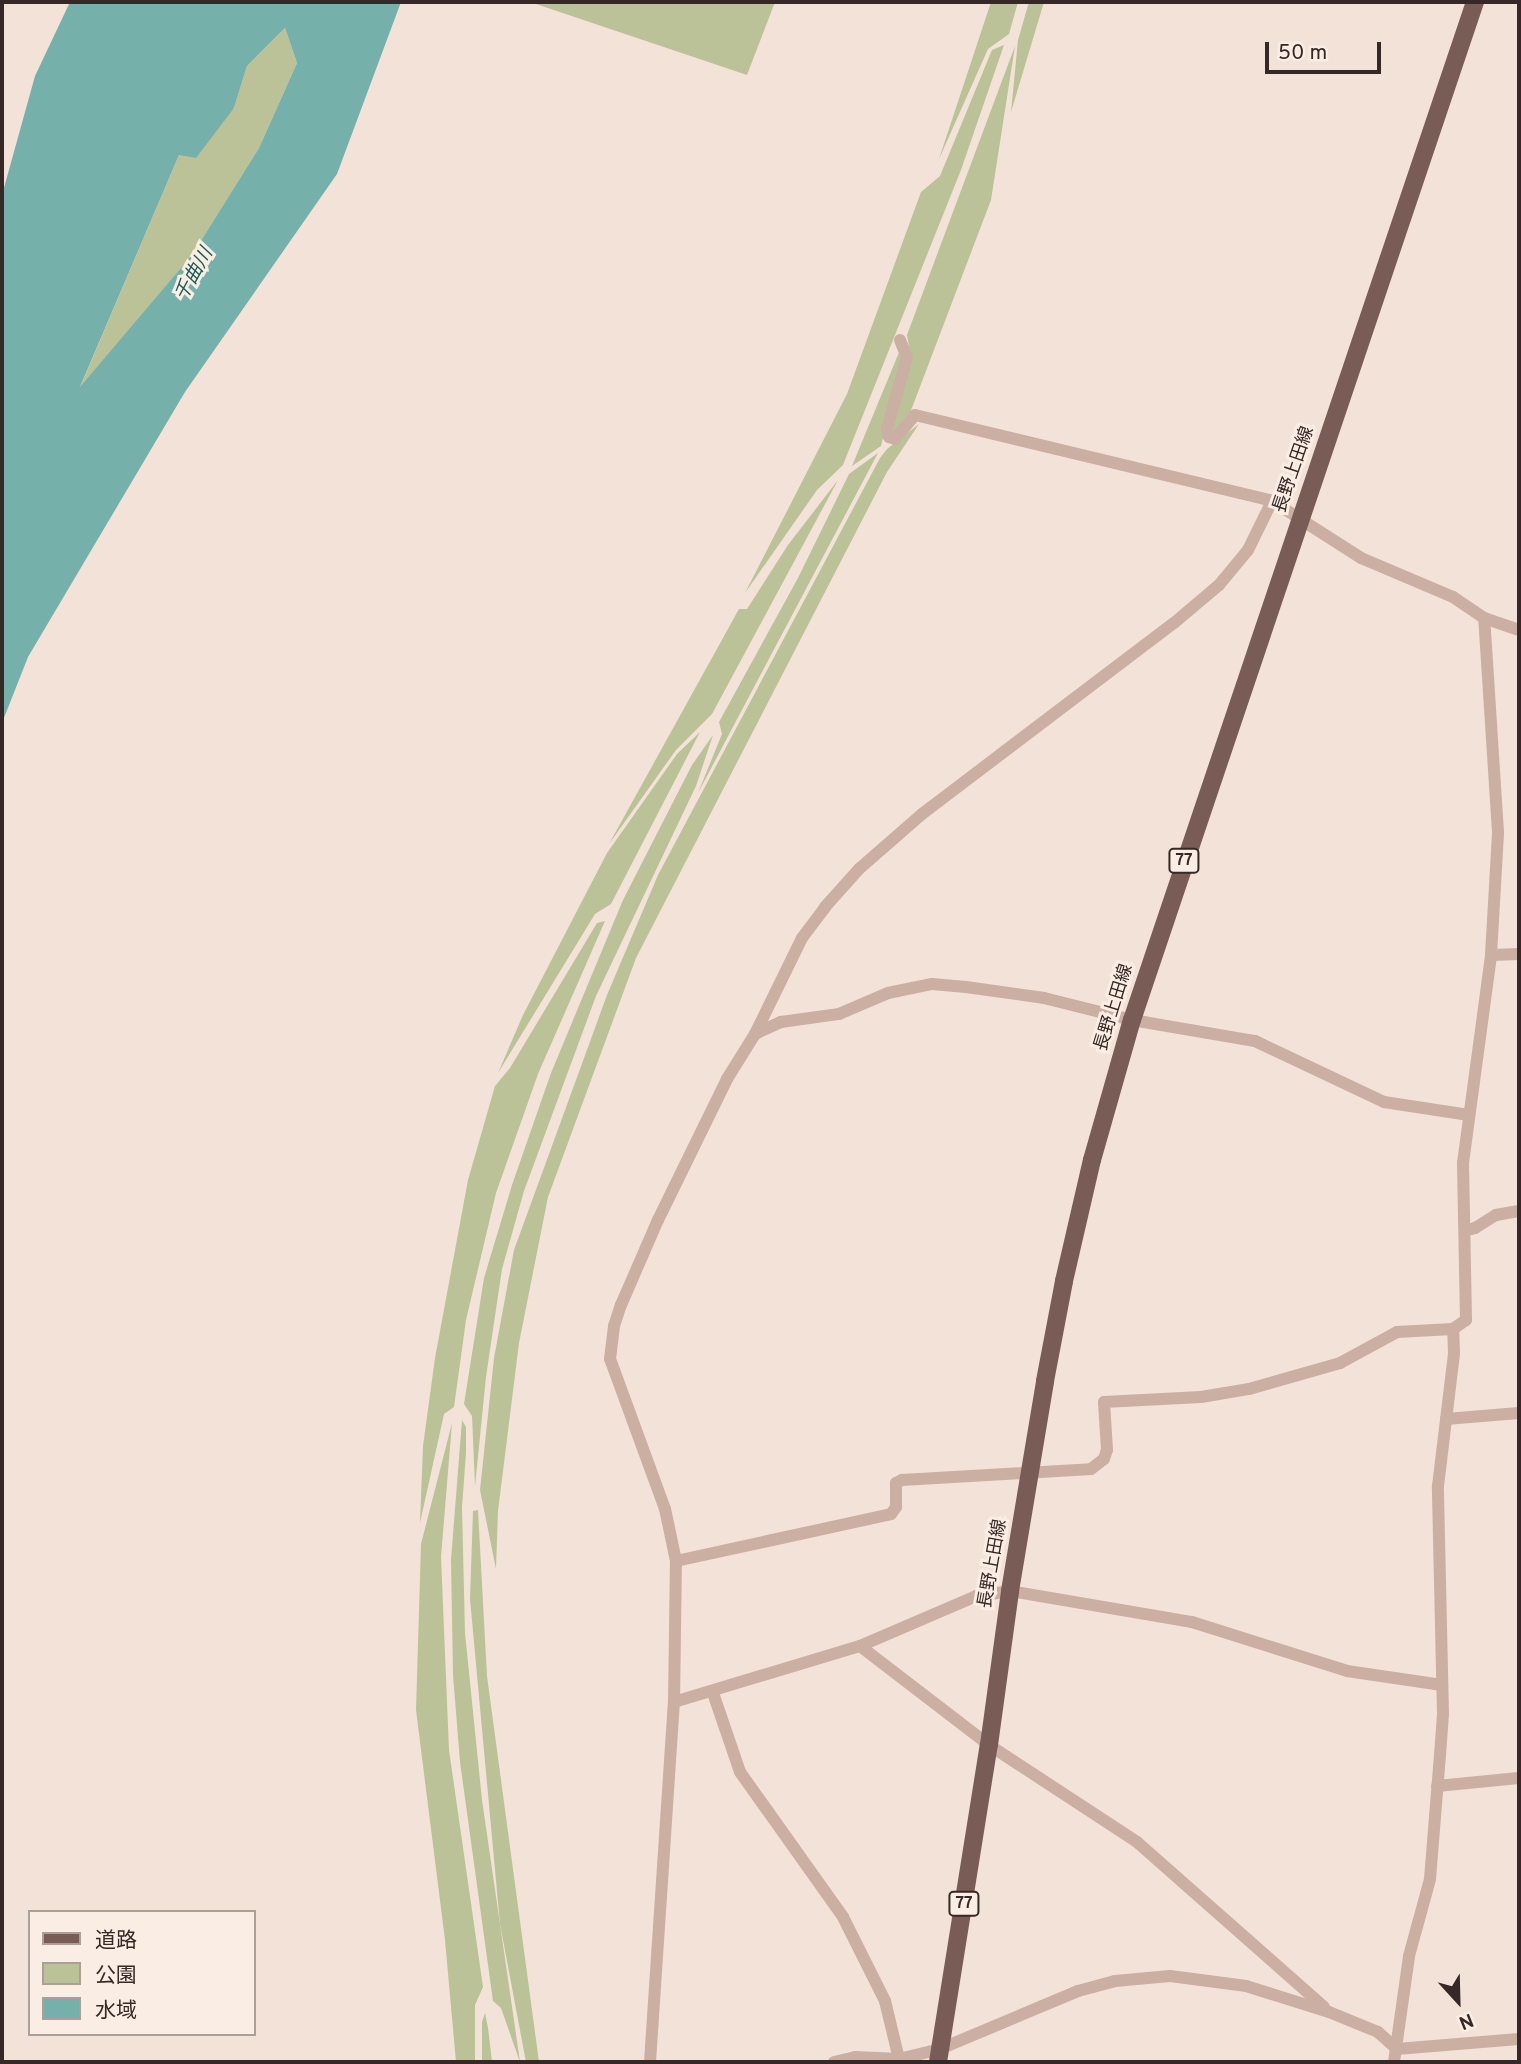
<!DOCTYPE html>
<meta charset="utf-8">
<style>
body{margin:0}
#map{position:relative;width:1521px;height:2064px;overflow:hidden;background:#f3e2d8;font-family:Overpass,"Noto Sans JP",sans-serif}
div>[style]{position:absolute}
.green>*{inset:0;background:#bbc297}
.water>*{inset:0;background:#75b1aa}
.street>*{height:12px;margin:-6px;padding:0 6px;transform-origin:6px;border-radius:6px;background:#cbafa3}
.primary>*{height:18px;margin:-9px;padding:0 9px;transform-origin:9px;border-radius:9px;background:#795c56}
span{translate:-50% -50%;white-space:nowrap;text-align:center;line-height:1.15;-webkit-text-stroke:6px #faede4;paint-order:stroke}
.shield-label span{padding:2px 5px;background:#faede4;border:2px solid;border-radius:5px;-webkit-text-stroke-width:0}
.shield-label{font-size:16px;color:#362826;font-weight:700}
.street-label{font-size:18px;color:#362826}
.water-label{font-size:19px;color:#195a53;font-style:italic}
.frame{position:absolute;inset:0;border:4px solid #362826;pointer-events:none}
.legend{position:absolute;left:28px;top:1910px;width:228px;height:126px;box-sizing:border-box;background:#faede4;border:2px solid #ac9e98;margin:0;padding:9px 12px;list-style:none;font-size:21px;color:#362826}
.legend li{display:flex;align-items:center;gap:14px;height:35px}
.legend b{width:35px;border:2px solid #ac9e98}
.north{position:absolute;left:1423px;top:1966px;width:70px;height:70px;-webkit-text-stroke:5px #faede4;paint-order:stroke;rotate:158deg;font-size:19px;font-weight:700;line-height:28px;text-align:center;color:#362826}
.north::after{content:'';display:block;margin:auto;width:24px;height:32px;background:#362826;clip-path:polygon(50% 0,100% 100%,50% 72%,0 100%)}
.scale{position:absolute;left:1265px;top:42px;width:116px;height:32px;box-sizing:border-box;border:4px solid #362826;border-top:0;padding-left:9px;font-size:21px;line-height:24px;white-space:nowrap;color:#362826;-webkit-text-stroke:5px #faede4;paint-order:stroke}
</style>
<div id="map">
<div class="green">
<div style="clip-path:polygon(530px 2px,775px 2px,747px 75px)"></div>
<div style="clip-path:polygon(991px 2px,1018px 2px,1009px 34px,988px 49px,939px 159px)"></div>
<div style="clip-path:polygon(1029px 2px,1044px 2px,1011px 112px,1018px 40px)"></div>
<div style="clip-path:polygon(285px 28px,297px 63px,259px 148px,192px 255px,79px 390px,179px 155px,234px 108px,247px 66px)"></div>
<div style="clip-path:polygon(1004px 45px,961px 170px,843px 465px,817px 490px,745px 593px,847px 394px,921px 192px,940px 176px,992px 50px)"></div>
<div style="clip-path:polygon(1015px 46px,991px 200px,910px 413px,897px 433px,891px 432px,911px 358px,907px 335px)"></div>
<div style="clip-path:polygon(900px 350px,903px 359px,881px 446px,852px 466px)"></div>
<div style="clip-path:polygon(919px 424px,887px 472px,636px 958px,548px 1197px,519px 1343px,498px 1511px,496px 1569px,480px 1490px,494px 1358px,514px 1250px,607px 995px,658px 875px,880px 458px,887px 449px)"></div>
<div style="clip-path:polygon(878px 453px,698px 793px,722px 734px,719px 722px,798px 578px,849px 474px)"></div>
<div style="clip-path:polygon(838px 480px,712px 714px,676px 750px,609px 844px,739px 609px,747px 609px,788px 545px)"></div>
<div style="clip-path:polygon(700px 732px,611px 904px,595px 914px,498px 1073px,523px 1015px,607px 853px,677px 754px)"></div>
<div style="clip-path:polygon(713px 735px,696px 786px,596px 996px,524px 1191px,502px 1269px,486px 1377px,475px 1486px,472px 1416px,464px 1404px,484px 1278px,512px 1185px,551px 1073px,623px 900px,692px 765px)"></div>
<div style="clip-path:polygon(605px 921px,538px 1074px,496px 1193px,466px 1320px,454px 1407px,444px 1414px,420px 1523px,423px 1446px,435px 1358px,468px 1180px,495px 1086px,510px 1068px,597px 923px)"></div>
<div style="clip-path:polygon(462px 1420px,466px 1427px,466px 1453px,462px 1507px,465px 1633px,482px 1800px,520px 2062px,501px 2008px,493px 2001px,460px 1762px,453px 1675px,451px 1560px)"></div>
<div style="clip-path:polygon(452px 1423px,441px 1557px,449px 1750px,483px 1987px,475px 2005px,475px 2062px,456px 2062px,445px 1940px,416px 1710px,421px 1544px)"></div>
<div style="clip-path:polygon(478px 1510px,487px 1676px,539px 2062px,526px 2062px,500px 1924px,470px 1599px,473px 1511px)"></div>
<div style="clip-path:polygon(485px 2013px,488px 2028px,492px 2062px,482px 2062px,482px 2022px)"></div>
</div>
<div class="water">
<div style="clip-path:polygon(evenodd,70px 2px,401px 2px,337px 174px,185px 392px,28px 657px,2px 723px,2px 195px,35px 76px,70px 2px,285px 28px,297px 63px,259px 148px,192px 255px,80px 387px,179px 155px,196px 158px,234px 108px,247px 66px,285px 28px)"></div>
</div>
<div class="street">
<div style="left:900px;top:340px;width:18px;rotate:68deg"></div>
<div style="left:907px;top:357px;width:75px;rotate:105.5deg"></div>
<div style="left:887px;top:429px;width:8px;rotate:76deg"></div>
<div style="left:889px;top:437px;width:6px;rotate:18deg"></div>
<div style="left:895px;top:439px;width:31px;rotate:-50deg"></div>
<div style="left:915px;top:415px;width:367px;rotate:13.5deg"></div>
<div style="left:1272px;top:501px;width:106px;rotate:32.6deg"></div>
<div style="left:1361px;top:558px;width:100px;rotate:23deg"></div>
<div style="left:1453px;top:597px;width:37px;rotate:34deg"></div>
<div style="left:1484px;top:618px;width:37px;rotate:19deg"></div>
<div style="left:1491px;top:955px;width:28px;rotate:-2deg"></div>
<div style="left:755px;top:1034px;width:29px;rotate:-25deg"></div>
<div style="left:781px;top:1022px;width:59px;rotate:-7.9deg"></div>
<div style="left:839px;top:1014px;width:53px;rotate:-23.2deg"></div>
<div style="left:888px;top:993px;width:45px;rotate:-11.6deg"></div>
<div style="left:932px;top:984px;width:34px;rotate:5deg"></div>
<div style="left:966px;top:987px;width:79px;rotate:8deg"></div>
<div style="left:1044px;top:998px;width:91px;rotate:14deg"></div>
<div style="left:1132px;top:1020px;width:125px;rotate:9.7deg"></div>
<div style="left:1255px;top:1041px;width:143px;rotate:25.3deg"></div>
<div style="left:1384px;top:1102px;width:86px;rotate:8.7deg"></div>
<div style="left:1467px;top:1230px;width:8px;rotate:-14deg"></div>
<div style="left:1475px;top:1228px;width:25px;rotate:-32deg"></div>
<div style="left:1496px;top:1215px;width:23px;rotate:-10deg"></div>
<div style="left:1446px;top:1419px;width:73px;rotate:-4.7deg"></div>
<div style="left:676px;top:1561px;width:220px;rotate:-12.3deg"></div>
<div style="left:891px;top:1514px;width:9px;rotate:-54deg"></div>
<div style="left:896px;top:1507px;width:24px;rotate:-90deg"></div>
<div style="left:896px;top:1483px;width:7px;rotate:-27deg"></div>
<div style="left:902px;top:1480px;width:189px;rotate:-3.3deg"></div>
<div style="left:1091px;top:1469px;width:16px;rotate:-38deg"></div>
<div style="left:1104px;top:1459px;width:9px;rotate:-72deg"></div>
<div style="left:1107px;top:1450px;width:48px;rotate:-93.6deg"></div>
<div style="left:1104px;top:1402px;width:97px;rotate:-3deg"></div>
<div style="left:1201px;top:1397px;width:49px;rotate:-9.5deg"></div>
<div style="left:1249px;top:1389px;width:95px;rotate:-15.9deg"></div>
<div style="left:1340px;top:1363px;width:65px;rotate:-28.5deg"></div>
<div style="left:1397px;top:1332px;width:56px;rotate:-3.1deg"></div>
<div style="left:1453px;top:1329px;width:16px;rotate:-35deg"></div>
<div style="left:1466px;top:1320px;width:157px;rotate:-91.1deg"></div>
<div style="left:1463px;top:1163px;width:210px;rotate:-82.3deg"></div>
<div style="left:1491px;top:955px;width:123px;rotate:-86.7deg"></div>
<div style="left:1498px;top:832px;width:214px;rotate:-93.7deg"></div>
<div style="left:860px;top:1646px;width:163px;rotate:37.5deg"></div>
<div style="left:989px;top:1745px;width:177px;rotate:33.2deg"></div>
<div style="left:1137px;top:1842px;width:249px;rotate:41.4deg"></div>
<div style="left:713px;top:1693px;width:83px;rotate:71.1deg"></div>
<div style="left:740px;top:1772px;width:178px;rotate:54.6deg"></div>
<div style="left:843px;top:1917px;width:94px;rotate:63.4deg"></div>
<div style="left:885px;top:2001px;width:60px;rotate:76.4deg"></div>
<div style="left:674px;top:1702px;width:194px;rotate:-16.8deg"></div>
<div style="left:860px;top:1646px;width:126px;rotate:-23.3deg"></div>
<div style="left:976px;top:1596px;width:34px;rotate:-8deg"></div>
<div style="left:1010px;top:1591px;width:185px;rotate:9.7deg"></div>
<div style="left:1192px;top:1622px;width:163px;rotate:17.5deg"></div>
<div style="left:1347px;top:1671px;width:96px;rotate:8.4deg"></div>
<div style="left:1437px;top:1786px;width:82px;rotate:-5.6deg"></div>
<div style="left:650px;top:2062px;width:361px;rotate:-86.2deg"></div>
<div style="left:674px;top:1702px;width:141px;rotate:-89.2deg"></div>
<div style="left:676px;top:1561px;width:53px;rotate:-101.9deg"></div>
<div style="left:665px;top:1509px;width:160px;rotate:-110.1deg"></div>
<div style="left:610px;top:1359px;width:33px;rotate:-83deg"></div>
<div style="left:614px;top:1326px;width:22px;rotate:-72deg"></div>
<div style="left:621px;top:1305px;width:93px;rotate:-66.5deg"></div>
<div style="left:658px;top:1220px;width:157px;rotate:-63.9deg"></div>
<div style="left:727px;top:1079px;width:53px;rotate:-58.1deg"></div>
<div style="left:755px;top:1034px;width:107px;rotate:-63.9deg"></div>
<div style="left:802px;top:938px;width:39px;rotate:-53deg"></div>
<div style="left:825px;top:907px;width:51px;rotate:-48.2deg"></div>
<div style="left:859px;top:869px;width:84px;rotate:-41.1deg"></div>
<div style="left:922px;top:814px;width:316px;rotate:-37.2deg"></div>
<div style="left:1174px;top:623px;width:59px;rotate:-40.2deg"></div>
<div style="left:1219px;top:585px;width:45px;rotate:-50.4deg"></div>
<div style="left:1248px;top:550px;width:55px;rotate:-63.9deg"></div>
<div style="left:834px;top:2062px;width:22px;rotate:-13deg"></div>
<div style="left:855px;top:2057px;width:44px;rotate:2.6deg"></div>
<div style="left:899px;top:2059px;width:42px;rotate:-13.7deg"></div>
<div style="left:940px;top:2049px;width:150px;rotate:-22.8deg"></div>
<div style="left:1078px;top:1991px;width:38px;rotate:-15deg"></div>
<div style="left:1115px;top:1981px;width:55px;rotate:-5.2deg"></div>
<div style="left:1170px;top:1976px;width:77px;rotate:7.5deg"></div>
<div style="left:1246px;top:1986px;width:87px;rotate:17.4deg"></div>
<div style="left:1329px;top:2012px;width:53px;rotate:22.2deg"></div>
<div style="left:1378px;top:2032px;width:25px;rotate:42deg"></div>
<div style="left:1397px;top:2049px;width:122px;rotate:-4.7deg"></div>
<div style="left:1394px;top:2062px;width:107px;rotate:-81.9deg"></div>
<div style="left:1409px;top:1956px;width:80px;rotate:-74.7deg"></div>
<div style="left:1430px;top:1879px;width:124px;rotate:-85.4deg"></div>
<div style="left:1440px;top:1755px;width:41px;rotate:-85.8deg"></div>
<div style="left:1443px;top:1714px;width:228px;rotate:-91.3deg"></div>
<div style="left:1438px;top:1486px;width:134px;rotate:-83.1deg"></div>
<div style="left:1454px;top:1353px;width:24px;rotate:-92deg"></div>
</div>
<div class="primary">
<div style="left:938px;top:2062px;width:321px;rotate:-80.9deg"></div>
<div style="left:989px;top:1745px;width:155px;rotate:-82.2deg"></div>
<div style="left:1010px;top:1591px;width:213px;rotate:-80.5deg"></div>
<div style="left:1045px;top:1381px;width:102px;rotate:-79.2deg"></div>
<div style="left:1064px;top:1281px;width:124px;rotate:-77deg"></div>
<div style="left:1092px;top:1160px;width:146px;rotate:-74.1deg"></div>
<div style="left:1132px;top:1020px;width:1074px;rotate:-71.38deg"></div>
</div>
<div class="shield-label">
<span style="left:1184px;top:861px">77</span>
<span style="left:964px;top:1904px">77</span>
</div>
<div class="street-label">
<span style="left:1295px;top:470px;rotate:-71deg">長野上田線</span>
<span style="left:1115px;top:1008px;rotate:-73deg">長野上田線</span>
<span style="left:994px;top:1564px;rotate:-80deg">長野上田線</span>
</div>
<div class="water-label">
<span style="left:195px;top:275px;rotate:-61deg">千曲川</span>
</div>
<div class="frame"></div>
<ul class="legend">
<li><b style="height:9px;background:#795c56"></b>道路</li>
<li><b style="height:19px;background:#bbc297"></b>公園</li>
<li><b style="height:19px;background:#75b1aa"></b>水域</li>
</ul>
<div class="north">N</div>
<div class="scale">50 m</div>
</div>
